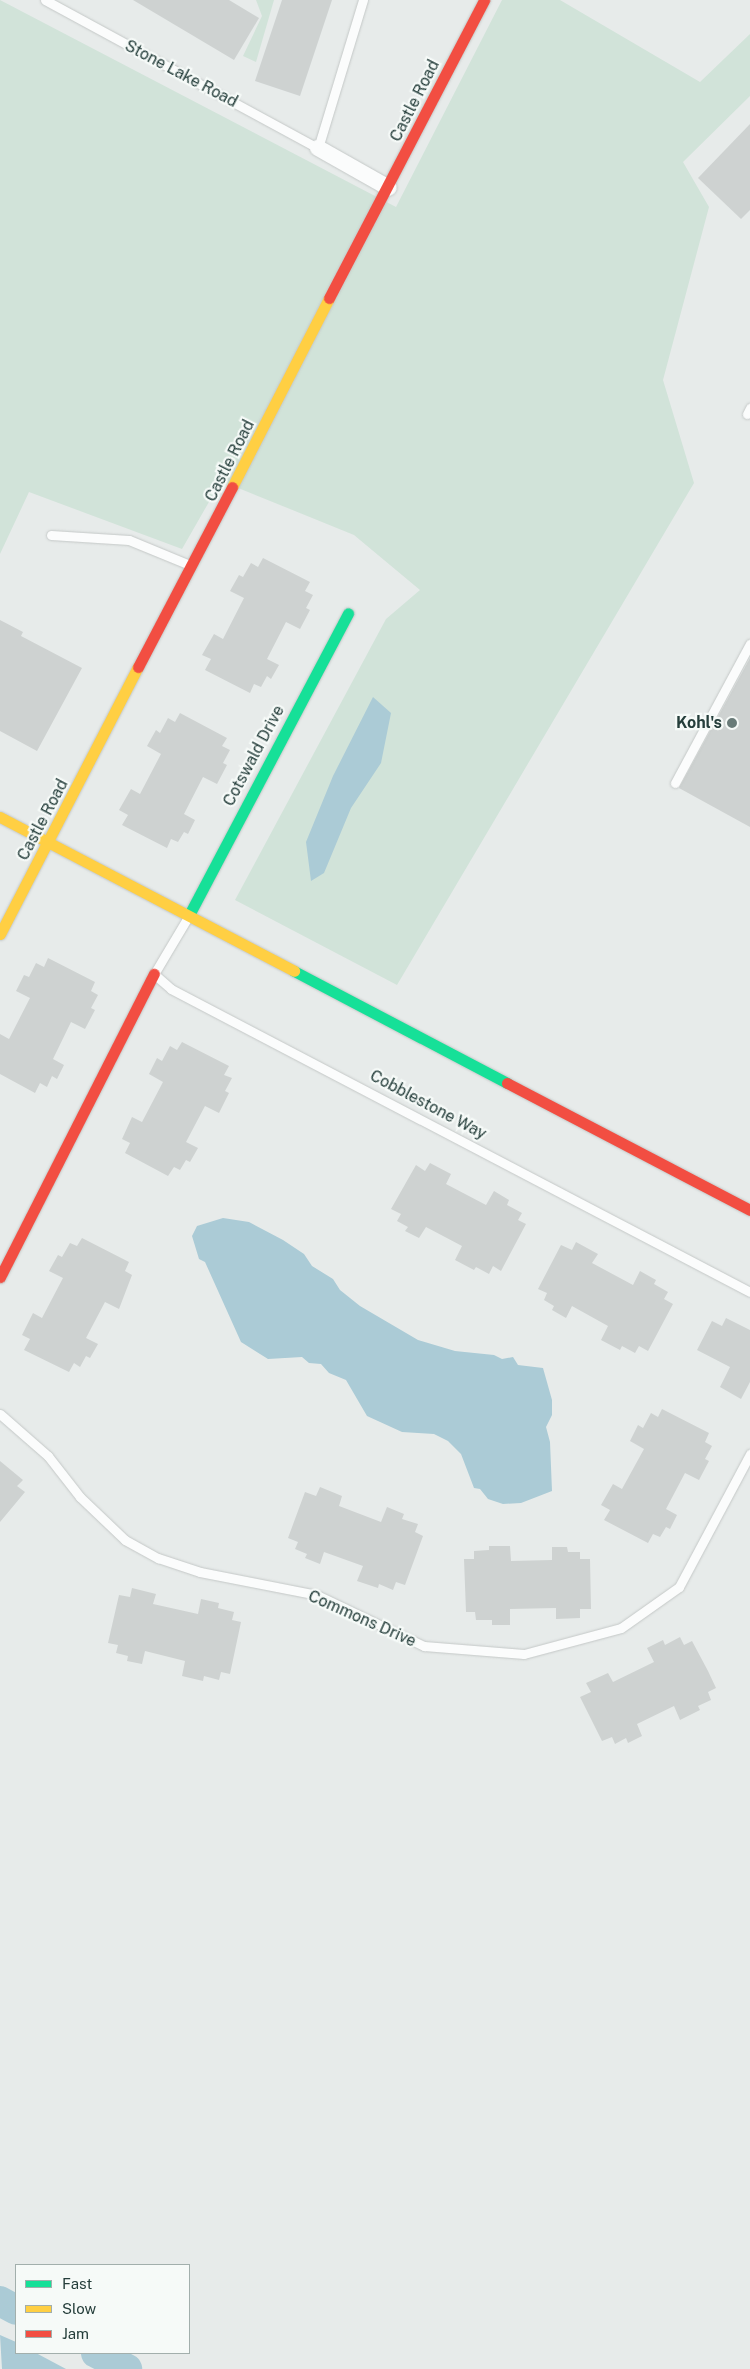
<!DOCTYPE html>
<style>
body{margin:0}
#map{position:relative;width:750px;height:2369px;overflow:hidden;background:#e7ebea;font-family:"Public Sans",sans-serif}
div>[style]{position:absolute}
.green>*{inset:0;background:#d1e3d9}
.water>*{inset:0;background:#abcbd6}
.river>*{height:30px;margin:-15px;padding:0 15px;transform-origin:15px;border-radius:15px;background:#abcbd6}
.building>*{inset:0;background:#ced2d1}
.roads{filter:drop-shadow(0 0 1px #c4c8c7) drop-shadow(0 0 1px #c4c8c7)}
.lane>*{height:9px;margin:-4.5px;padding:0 4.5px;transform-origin:4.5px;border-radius:4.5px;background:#fbfcfc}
.street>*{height:16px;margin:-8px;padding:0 8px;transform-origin:8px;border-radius:8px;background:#fbfcfc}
.fast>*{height:11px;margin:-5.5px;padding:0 5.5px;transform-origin:5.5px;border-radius:5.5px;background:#16e098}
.slow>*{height:11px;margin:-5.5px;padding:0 5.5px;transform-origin:5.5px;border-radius:5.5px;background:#ffcf43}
.jam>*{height:11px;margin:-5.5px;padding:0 5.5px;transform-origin:5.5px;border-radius:5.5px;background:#f24e42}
.dots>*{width:14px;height:14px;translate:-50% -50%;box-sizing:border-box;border:2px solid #f6faf8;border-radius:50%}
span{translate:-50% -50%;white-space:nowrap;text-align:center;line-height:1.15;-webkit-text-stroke:4.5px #f6faf8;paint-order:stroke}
.street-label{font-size:16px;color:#253e3b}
.poi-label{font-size:16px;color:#253e3b;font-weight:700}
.right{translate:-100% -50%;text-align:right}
.legend{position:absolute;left:15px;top:2264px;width:175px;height:90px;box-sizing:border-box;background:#f6faf8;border:1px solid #a2afac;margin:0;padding:6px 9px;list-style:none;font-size:15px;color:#253e3b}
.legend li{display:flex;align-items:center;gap:10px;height:25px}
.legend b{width:25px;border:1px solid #a2afac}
</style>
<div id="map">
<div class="green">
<div style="clip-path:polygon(0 0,396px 207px,502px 0,560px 0,700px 82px,750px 34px,750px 96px,683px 162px,709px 207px,663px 380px,694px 483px,397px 985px,235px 900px,386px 619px,420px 590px,354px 535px,221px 481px,182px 549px,29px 492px,0 554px)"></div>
<div style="clip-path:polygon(256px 0,274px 0,256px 62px,243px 56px,262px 16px)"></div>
</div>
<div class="water">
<div style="clip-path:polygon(373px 697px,391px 713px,381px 763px,351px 808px,324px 873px,311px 881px,306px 842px,333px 776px)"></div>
<div style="clip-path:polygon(223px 1218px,249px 1222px,283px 1240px,304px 1254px,312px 1266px,333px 1279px,340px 1290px,360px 1306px,418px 1340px,455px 1351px,494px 1355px,502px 1359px,513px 1357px,518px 1365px,543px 1368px,552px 1400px,552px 1415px,546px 1427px,550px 1442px,552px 1491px,521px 1503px,503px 1504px,488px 1499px,480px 1489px,474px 1488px,461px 1454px,448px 1441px,434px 1434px,402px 1432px,367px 1416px,346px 1380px,329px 1373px,321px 1364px,309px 1363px,302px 1357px,268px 1359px,241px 1342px,205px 1262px,199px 1259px,192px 1236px,197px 1226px)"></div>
<div style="clip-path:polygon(0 2335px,16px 2342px,16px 2353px,36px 2353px,66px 2369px,2px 2369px)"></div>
</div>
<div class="river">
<div style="left:0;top:2301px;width:18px;rotate:29deg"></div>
<div style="left:96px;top:2353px;width:35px;rotate:27deg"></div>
</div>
<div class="building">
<div style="clip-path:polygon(133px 0,229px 0,259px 18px,234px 60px)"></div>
<div style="clip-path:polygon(282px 0,332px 0,300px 96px,255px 81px)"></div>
<div style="clip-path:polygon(750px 124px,750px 210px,741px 219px,698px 178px)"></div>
<div style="clip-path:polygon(263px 558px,310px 582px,305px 591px,313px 595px,306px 608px,310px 610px,300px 629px,286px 622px,267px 659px,279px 665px,271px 679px,267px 676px,261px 687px,254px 684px,250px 693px,205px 670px,211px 659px,202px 655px,214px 634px,223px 639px,244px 598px,230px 591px,239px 575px,243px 577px,251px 563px,258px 567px)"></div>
<div style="clip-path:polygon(0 620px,23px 632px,21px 636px,82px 668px,37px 751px,0 731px)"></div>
<div style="clip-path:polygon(750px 658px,750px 827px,679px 788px)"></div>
<div style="clip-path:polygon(180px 713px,227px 738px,222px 746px,230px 750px,223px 763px,227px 765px,217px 784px,203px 777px,184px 814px,195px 820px,188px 834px,184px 832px,178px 842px,171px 839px,167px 848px,122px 825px,128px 815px,119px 810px,131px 789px,140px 794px,161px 754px,147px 746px,156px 730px,160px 733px,168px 718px,175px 722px)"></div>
<div style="clip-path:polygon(48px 958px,95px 982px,91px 991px,98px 995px,91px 1008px,95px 1010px,85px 1029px,71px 1022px,53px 1059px,64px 1065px,57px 1079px,52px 1076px,47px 1087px,40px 1083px,35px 1093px,0 1074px,0 1034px,9px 1039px,30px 998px,16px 991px,24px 975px,29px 977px,36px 963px,44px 967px)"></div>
<div style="clip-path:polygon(182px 1042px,229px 1066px,224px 1075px,232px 1078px,225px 1091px,229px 1093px,219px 1113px,205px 1106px,186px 1142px,198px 1148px,190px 1162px,186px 1160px,180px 1170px,174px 1167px,168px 1176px,125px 1153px,130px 1143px,122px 1139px,132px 1117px,142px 1122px,163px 1082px,149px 1074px,157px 1058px,162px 1061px,170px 1046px,177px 1050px)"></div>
<div style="clip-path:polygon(430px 1163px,451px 1174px,446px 1184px,486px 1205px,494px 1191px,509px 1200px,507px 1205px,522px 1213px,518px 1220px,526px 1224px,501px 1271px,493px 1266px,489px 1274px,476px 1267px,474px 1270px,455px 1260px,462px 1246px,426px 1227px,419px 1238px,405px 1231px,408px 1227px,397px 1221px,401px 1214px,391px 1209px,416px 1165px,425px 1171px)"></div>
<div style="clip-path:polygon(82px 1238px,129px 1262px,125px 1271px,132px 1275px,119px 1309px,105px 1302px,86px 1338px,98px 1344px,90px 1358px,86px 1356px,80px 1367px,74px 1363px,69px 1372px,24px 1350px,30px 1339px,22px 1335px,33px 1313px,42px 1318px,63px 1278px,49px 1271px,58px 1255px,62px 1257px,70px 1243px,77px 1246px)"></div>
<div style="clip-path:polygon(576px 1242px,598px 1254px,592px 1263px,633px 1285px,640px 1271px,656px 1280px,654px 1284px,668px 1292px,664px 1299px,673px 1304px,648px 1351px,639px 1346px,635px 1353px,622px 1346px,620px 1350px,601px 1340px,608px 1326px,572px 1306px,566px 1318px,552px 1310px,554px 1306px,544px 1300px,547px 1293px,538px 1289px,561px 1245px,572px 1250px)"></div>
<div style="clip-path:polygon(726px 1318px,750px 1330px,750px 1382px,741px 1399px,720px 1387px,730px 1367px,697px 1350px,712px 1321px,722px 1326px)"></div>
<div style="clip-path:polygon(662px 1409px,709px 1433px,705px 1442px,712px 1446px,705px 1459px,709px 1461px,699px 1480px,685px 1473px,666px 1509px,677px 1515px,670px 1529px,666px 1527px,660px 1537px,653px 1534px,648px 1543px,604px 1520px,610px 1510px,601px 1505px,613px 1484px,622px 1489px,644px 1449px,630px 1441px,638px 1425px,643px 1428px,651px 1413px,658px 1417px)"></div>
<div style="clip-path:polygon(0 1461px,23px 1480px,17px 1486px,25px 1492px,0 1522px)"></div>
<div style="clip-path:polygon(320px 1487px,342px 1496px,339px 1506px,381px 1522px,387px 1507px,404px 1514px,402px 1519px,418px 1524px,415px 1532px,423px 1536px,405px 1585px,396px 1582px,393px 1590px,379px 1584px,378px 1588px,357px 1581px,363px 1566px,324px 1552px,320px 1564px,305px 1558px,307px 1554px,295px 1549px,298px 1542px,288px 1538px,305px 1492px,316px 1496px)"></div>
<div style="clip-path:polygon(489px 1546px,510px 1546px,511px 1561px,552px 1560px,552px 1547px,567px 1547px,568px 1552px,580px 1552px,580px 1559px,590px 1559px,591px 1609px,580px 1609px,580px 1618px,556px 1619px,556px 1608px,510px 1609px,510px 1625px,492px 1625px,492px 1620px,476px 1620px,475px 1612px,466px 1612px,464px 1559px,474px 1559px,474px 1551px,489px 1550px)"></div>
<div style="clip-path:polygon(132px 1588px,156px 1594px,153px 1604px,198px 1614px,201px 1599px,219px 1603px,218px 1608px,234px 1612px,232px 1620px,241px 1622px,230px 1674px,221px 1672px,219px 1680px,204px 1676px,203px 1681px,182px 1676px,185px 1661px,145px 1651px,142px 1664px,127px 1661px,128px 1656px,116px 1653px,118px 1645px,108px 1643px,119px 1595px,130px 1597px)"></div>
<div style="clip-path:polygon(680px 1637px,684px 1645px,692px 1641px,708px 1671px,716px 1688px,708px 1692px,711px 1700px,698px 1706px,700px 1710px,680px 1720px,674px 1706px,637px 1724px,642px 1736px,628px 1743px,626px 1738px,615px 1744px,612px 1737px,602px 1741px,580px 1697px,591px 1692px,586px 1683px,608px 1673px,613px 1682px,654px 1662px,647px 1648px,663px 1640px,665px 1645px)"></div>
</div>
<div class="roads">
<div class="lane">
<div style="left:45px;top:0;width:311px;rotate:28.5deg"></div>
<div style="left:318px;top:148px;width:155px;rotate:-73.1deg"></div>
<div style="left:747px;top:414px;width:7px;rotate:-63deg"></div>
<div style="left:51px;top:535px;width:78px;rotate:3.7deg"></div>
<div style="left:129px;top:540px;width:66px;rotate:22.3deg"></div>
<div style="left:675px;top:783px;width:158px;rotate:-61.7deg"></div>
<div style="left:188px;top:917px;width:66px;rotate:120.8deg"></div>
<div style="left:154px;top:974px;width:23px;rotate:41deg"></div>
<div style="left:171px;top:989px;width:653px;rotate:27.62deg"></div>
<div style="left:0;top:1414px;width:64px;rotate:41.2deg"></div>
<div style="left:48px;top:1456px;width:52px;rotate:52deg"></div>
<div style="left:80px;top:1497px;width:62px;rotate:43.7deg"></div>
<div style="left:125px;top:1540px;width:38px;rotate:29deg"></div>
<div style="left:158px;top:1558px;width:44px;rotate:18.4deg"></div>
<div style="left:200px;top:1572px;width:119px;rotate:11.1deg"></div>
<div style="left:317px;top:1595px;width:119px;rotate:25.5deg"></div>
<div style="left:424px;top:1646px;width:100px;rotate:4.6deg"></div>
<div style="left:524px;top:1654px;width:100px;rotate:-15deg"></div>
<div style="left:621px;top:1628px;width:71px;rotate:-35.3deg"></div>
<div style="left:679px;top:1587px;width:151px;rotate:-61.9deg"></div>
</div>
<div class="street">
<div style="left:318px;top:148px;width:81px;rotate:29.4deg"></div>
</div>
<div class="fast">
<div style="left:189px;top:915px;width:341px;rotate:-62.2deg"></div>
<div style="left:294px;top:971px;width:241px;rotate:27.7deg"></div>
</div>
<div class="slow">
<div style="left:232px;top:487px;width:212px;rotate:-62.8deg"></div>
<div style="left:0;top:817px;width:332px;rotate:27.6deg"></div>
<div style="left:0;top:934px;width:301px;rotate:-62.7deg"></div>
</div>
<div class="jam">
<div style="left:329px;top:298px;width:336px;rotate:-62.5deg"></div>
<div style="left:138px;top:667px;width:203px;rotate:-62.4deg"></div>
<div style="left:507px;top:1083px;width:274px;rotate:27.6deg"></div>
<div style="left:0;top:1277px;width:340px;rotate:-63.1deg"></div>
</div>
</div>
<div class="dots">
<div style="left:732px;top:723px;background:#697b78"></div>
</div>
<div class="street-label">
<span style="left:181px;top:74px;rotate:28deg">Stone Lake Road</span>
<span style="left:415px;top:101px;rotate:-63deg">Castle Road</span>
<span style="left:230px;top:461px;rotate:-63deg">Castle Road</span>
<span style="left:254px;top:756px;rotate:-62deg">Cotswald Drive</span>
<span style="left:43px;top:820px;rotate:-62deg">Castle Road</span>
<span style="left:428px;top:1105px;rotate:28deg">Cobblestone Way</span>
<span style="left:362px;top:1619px;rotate:24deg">Commons Drive</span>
</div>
<div class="poi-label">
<span class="right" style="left:722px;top:723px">Kohl's</span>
</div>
<ul class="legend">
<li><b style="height:6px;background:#16e098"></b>Fast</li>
<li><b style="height:6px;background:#ffcf43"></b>Slow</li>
<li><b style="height:6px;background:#f24e42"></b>Jam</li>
</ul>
</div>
